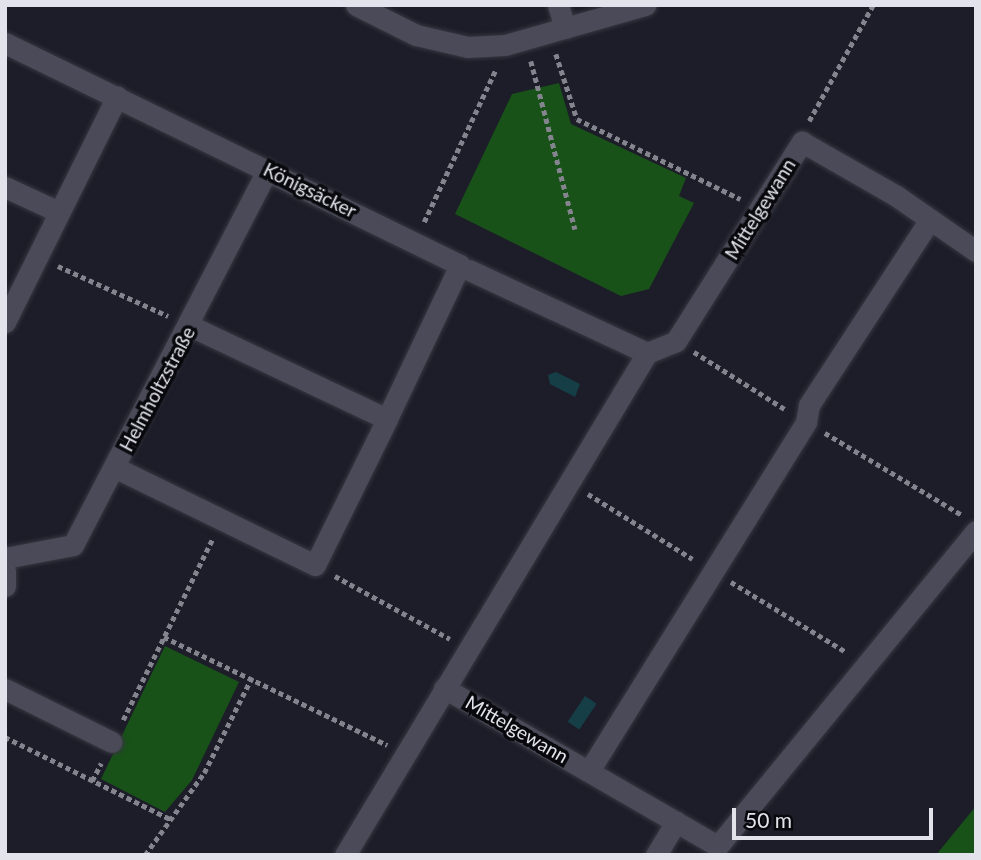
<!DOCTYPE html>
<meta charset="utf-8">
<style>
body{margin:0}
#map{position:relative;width:981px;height:860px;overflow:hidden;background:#1d1d29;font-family:Lato,sans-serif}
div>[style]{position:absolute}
.green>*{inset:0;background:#185218}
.water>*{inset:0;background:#153e46;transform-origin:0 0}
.path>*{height:4.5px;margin-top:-2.25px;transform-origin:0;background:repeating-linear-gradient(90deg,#84848e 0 5px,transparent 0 8.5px)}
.roads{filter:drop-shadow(0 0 2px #373741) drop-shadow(0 0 2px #373741)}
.minor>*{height:21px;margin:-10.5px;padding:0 10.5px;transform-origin:10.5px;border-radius:10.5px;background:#4a4a58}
span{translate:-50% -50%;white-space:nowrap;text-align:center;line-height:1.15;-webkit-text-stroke:7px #08080d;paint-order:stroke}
.street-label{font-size:19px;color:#e3e3ec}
.frame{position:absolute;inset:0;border:7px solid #e3e3ec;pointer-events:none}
.scale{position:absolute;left:732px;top:808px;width:201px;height:32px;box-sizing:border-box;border:4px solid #e3e3ec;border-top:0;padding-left:9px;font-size:21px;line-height:24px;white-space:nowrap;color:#e3e3ec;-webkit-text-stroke:5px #08080d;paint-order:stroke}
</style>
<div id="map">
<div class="green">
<div style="clip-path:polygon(559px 83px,571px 124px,686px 178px,679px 196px,694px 203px,649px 289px,621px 296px,455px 214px,512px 94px)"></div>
<div style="clip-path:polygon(165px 646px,239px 682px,192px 780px,165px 812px,101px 779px)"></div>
<div style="clip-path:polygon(976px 806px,976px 855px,936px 855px)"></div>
</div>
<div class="water">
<div style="clip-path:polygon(556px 372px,580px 384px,575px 397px,550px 384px,548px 375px)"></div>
<div style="left:585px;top:696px;width:14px;height:31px;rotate:34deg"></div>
</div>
<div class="path">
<div style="left:556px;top:54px;width:68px;rotate:72.1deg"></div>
<div style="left:577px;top:119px;width:182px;rotate:26.1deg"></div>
<div style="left:531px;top:61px;width:174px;rotate:75.3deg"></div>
<div style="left:809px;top:121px;width:132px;rotate:-61.1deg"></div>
<div style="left:424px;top:222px;width:169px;rotate:-64.8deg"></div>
<div style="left:58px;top:266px;width:121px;rotate:24.4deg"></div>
<div style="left:694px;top:352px;width:107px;rotate:32.1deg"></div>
<div style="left:825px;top:433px;width:160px;rotate:30.9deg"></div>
<div style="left:588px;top:494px;width:123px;rotate:31.8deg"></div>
<div style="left:335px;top:576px;width:131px;rotate:28.7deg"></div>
<div style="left:731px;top:582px;width:135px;rotate:31.3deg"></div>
<div style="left:164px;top:637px;width:248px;rotate:25.8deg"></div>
<div style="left:123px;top:720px;width:201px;rotate:-63.7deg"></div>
<div style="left:5px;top:737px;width:186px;rotate:26.4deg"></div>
<div style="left:92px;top:781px;width:20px;rotate:-63deg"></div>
<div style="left:145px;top:855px;width:101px;rotate:-54.3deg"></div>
<div style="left:204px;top:773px;width:107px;rotate:-63.4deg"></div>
</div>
<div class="roads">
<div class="minor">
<div style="left:356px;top:5px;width:67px;rotate:26.6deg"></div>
<div style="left:416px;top:35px;width:53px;rotate:13deg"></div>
<div style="left:468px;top:47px;width:37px;rotate:-3deg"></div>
<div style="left:505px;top:45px;width:146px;rotate:-15.9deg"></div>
<div style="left:558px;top:5px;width:24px;rotate:73deg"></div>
<div style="left:5px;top:43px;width:506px;rotate:26.01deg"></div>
<div style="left:460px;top:265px;width:170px;rotate:115.4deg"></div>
<div style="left:387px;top:419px;width:218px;rotate:-154.7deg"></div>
<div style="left:5px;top:187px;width:60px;rotate:24.8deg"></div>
<div style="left:469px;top:270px;width:196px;rotate:25deg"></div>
<div style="left:5px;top:322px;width:252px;rotate:-63.6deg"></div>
<div style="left:647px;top:353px;width:31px;rotate:-22deg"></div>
<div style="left:676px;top:341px;width:236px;rotate:-57.7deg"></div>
<div style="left:802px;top:142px;width:107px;rotate:29.7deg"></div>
<div style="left:895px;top:195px;width:98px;rotate:34.7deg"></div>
<div style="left:116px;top:468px;width:221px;rotate:26deg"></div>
<div style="left:315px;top:565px;width:163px;rotate:-63.7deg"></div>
<div style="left:5px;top:558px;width:69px;rotate:-10.8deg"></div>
<div style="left:73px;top:545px;width:422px;rotate:-62.6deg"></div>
<div style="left:5px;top:570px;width:16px;rotate:90deg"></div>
<div style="left:444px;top:688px;width:316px;rotate:30deg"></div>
<div style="left:718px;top:846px;width:407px;rotate:-50.7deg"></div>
<div style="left:5px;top:689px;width:119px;rotate:26.4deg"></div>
<div style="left:589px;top:771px;width:411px;rotate:-58.1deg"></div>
<div style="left:806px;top:422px;width:17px;rotate:-80deg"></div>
<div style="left:809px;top:405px;width:220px;rotate:-56.9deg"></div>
<div style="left:345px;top:855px;width:586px;rotate:-58.97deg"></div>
<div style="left:656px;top:855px;width:39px;rotate:-59deg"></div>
</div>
</div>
<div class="street-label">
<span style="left:310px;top:190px;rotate:26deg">Königsäcker</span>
<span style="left:760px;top:209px;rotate:-58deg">Mittelgewann</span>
<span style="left:157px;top:389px;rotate:-62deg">Helmholtzstraße</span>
<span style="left:517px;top:729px;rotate:30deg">Mittelgewann</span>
</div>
<div class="frame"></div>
<div class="scale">50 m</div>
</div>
